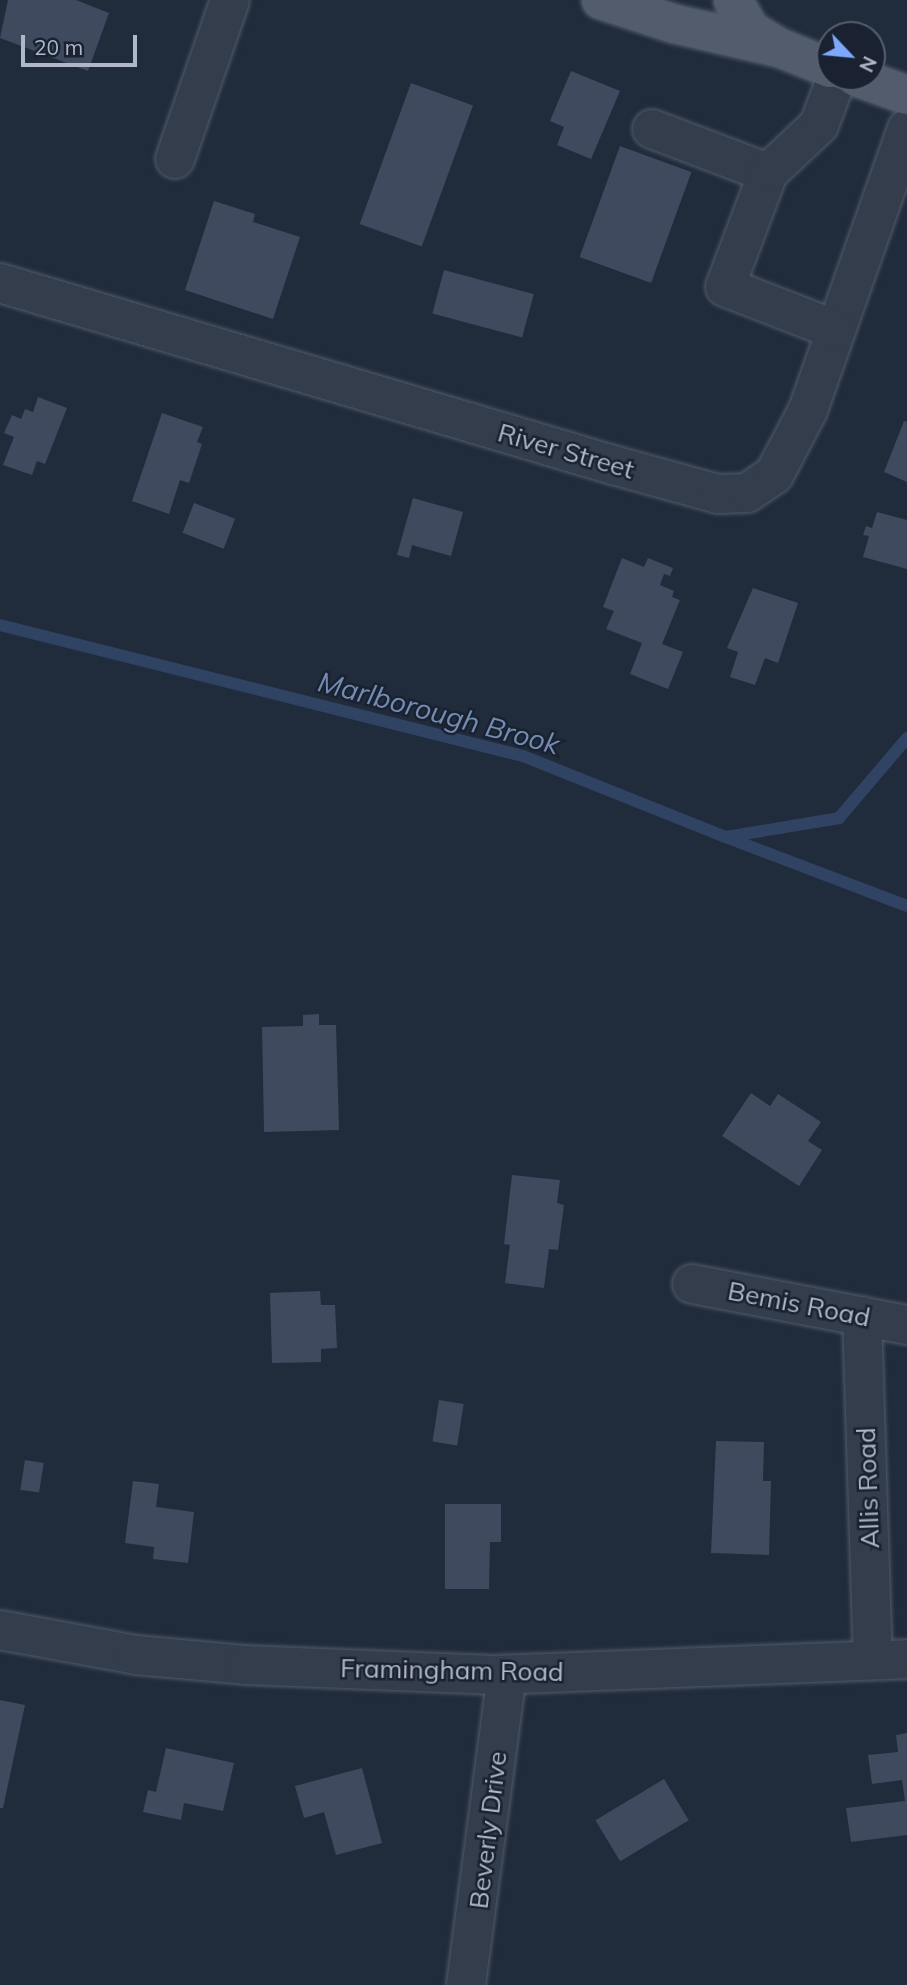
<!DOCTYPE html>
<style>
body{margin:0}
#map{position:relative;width:907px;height:1985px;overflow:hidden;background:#202b3c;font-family:Mulish,sans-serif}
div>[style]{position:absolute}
.stream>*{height:12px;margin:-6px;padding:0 6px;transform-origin:6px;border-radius:6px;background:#314363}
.building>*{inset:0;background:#3f4a5f;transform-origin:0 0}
.roads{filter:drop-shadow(0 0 2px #525a6a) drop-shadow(0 0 2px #525a6a)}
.minor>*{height:38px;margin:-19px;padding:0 19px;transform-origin:19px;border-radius:19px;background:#343d4c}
.major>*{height:38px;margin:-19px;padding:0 19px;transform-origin:19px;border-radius:19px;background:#525c6d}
span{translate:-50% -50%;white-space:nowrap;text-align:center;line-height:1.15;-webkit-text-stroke:5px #1a2231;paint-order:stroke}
.street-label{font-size:26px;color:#afb7c8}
.water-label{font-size:28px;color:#748cb2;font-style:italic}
.north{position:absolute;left:816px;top:21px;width:70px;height:70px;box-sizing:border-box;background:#1a2231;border:2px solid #565e6d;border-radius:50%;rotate:116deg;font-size:19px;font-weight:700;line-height:28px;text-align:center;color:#afb7c8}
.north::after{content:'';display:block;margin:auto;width:24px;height:32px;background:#7ea8ff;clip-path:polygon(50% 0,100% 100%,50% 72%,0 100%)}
.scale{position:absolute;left:21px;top:35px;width:116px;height:32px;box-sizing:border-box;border:4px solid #afb7c8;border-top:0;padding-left:9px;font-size:21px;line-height:24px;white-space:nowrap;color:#afb7c8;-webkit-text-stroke:5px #1a2231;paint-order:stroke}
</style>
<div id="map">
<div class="stream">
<div style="left:0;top:625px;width:539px;rotate:14.06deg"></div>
<div style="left:523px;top:756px;width:219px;rotate:21.8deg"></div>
<div style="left:726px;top:837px;width:115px;rotate:-9.5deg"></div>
<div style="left:839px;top:818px;width:105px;rotate:-49.6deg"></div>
<div style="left:728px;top:838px;width:191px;rotate:20.8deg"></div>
</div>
<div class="building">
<div style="clip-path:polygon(8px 0,76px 0,109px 13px,88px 71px,0 38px)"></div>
<div style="clip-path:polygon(571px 71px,620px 91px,591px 159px,557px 145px,564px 127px,550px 121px)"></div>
<div style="left:411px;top:83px;width:66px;height:150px;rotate:20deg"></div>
<div style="left:620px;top:146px;width:76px;height:118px;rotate:20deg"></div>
<div style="clip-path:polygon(214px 201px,255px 214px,253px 222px,300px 237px,273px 319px,185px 290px)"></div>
<div style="left:444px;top:270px;width:93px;height:45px;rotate:15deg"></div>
<div style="clip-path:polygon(38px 397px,67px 408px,45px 464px,37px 461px,32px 475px,3px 465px,14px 437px,4px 433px,12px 415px,21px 419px,25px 409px,33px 412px)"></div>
<div style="clip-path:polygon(162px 413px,203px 427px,197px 442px,202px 444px,189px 483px,180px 480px,169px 514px,132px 501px)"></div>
<div style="clip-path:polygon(904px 421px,907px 422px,907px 482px,884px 472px)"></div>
<div style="clip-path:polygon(413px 498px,463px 512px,451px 556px,412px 545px,409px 558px,397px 555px)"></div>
<div style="left:194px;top:503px;width:44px;height:32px;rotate:21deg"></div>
<div style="clip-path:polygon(877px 512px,907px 520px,907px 569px,863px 557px,869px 536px,863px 535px,866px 526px,872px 528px)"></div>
<div style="clip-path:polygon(622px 558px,644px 567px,648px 558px,673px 568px,670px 576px,664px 574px,660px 585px,674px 591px,672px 597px,680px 600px,662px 644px,683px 652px,668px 689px,630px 674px,642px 643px,606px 629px,614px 611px,603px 607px)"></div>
<div style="clip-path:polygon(753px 588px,798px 603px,778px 663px,765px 658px,755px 685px,730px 677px,738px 652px,727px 648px)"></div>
<div style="clip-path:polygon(319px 1014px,319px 1025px,336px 1025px,339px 1130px,264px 1132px,262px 1027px,303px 1026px,303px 1015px)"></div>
<div style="clip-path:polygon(751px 1093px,770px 1106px,778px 1094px,821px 1122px,808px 1141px,822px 1150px,799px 1186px,722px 1136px)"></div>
<div style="clip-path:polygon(512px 1175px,560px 1180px,557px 1203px,564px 1205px,558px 1250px,549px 1249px,544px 1288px,505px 1283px,510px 1245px,504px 1244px)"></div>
<div style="clip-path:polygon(320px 1291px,321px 1305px,335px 1305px,337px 1348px,321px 1349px,321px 1362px,272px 1363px,270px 1293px)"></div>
<div style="left:439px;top:1400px;width:25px;height:42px;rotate:9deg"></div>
<div style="clip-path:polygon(716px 1441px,764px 1442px,763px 1481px,771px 1481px,769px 1555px,711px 1553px)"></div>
<div style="left:25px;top:1460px;width:19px;height:30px;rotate:9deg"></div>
<div style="clip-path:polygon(133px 1481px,159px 1484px,156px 1507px,194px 1512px,188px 1563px,153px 1559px,154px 1547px,125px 1543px)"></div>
<div style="clip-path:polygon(445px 1504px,501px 1504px,501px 1542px,490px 1542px,489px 1589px,445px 1589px)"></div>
<div style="clip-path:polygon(0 1700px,25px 1705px,3px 1808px,0 1808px)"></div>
<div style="clip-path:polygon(907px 1733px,907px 1835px,851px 1842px,846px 1808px,905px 1801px,902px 1780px,872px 1784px,868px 1755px,898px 1752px,896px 1735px)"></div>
<div style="clip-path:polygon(166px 1748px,234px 1763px,223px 1811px,184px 1803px,181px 1820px,143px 1812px,148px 1790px,156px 1792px)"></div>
<div style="clip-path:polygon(362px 1768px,382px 1843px,336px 1855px,324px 1812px,304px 1818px,295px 1786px)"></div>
<div style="left:664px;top:1779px;width:48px;height:80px;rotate:59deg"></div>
</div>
<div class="roads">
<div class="minor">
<div style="left:652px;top:129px;width:124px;rotate:20.8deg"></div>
<div style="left:175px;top:159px;width:168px;rotate:-70.9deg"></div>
<div style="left:0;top:283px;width:639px;rotate:16.54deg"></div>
<div style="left:613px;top:465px;width:109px;rotate:15.4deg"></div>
<div style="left:718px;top:494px;width:29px;rotate:-2deg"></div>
<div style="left:747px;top:493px;width:32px;rotate:-34deg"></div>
<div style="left:774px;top:475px;width:73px;rotate:-62.4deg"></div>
<div style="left:808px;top:410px;width:298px;rotate:-70.6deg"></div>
<div style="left:836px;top:330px;width:119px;rotate:-158.8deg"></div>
<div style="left:725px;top:287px;width:122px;rotate:-69.3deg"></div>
<div style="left:768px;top:173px;width:70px;rotate:-43.3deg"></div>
<div style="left:819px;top:125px;width:51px;rotate:-69.4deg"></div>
<div style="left:692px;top:1284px;width:219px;rotate:10.8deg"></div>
<div style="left:862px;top:1316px;width:344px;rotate:88.2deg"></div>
<div style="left:0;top:1630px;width:138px;rotate:10.4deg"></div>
<div style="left:136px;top:1655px;width:109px;rotate:5.2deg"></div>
<div style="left:245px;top:1665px;width:249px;rotate:2.3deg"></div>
<div style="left:494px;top:1675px;width:413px;rotate:-2.2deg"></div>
<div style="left:466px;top:1985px;width:313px;rotate:-82.5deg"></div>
</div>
<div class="major">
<div style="left:601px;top:0;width:78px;rotate:18deg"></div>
<div style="left:675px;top:24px;width:108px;rotate:12.9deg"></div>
<div style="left:780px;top:48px;width:54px;rotate:21.8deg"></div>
<div style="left:733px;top:0;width:34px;rotate:60deg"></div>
<div style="left:750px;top:30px;width:29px;rotate:31deg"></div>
<div style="left:856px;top:77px;width:54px;rotate:19.4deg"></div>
</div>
</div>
<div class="street-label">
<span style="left:566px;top:451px;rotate:16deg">River Street</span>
<span style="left:799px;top:1304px;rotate:11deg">Bemis Road</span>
<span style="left:868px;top:1488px;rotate:-92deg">Allis Road</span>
<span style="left:452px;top:1670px;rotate:1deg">Framingham Road</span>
<span style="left:488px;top:1830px;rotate:-83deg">Beverly Drive</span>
</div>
<div class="water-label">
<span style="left:439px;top:713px;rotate:15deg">Marlborough Brook</span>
</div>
<div class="north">N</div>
<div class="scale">20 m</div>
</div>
